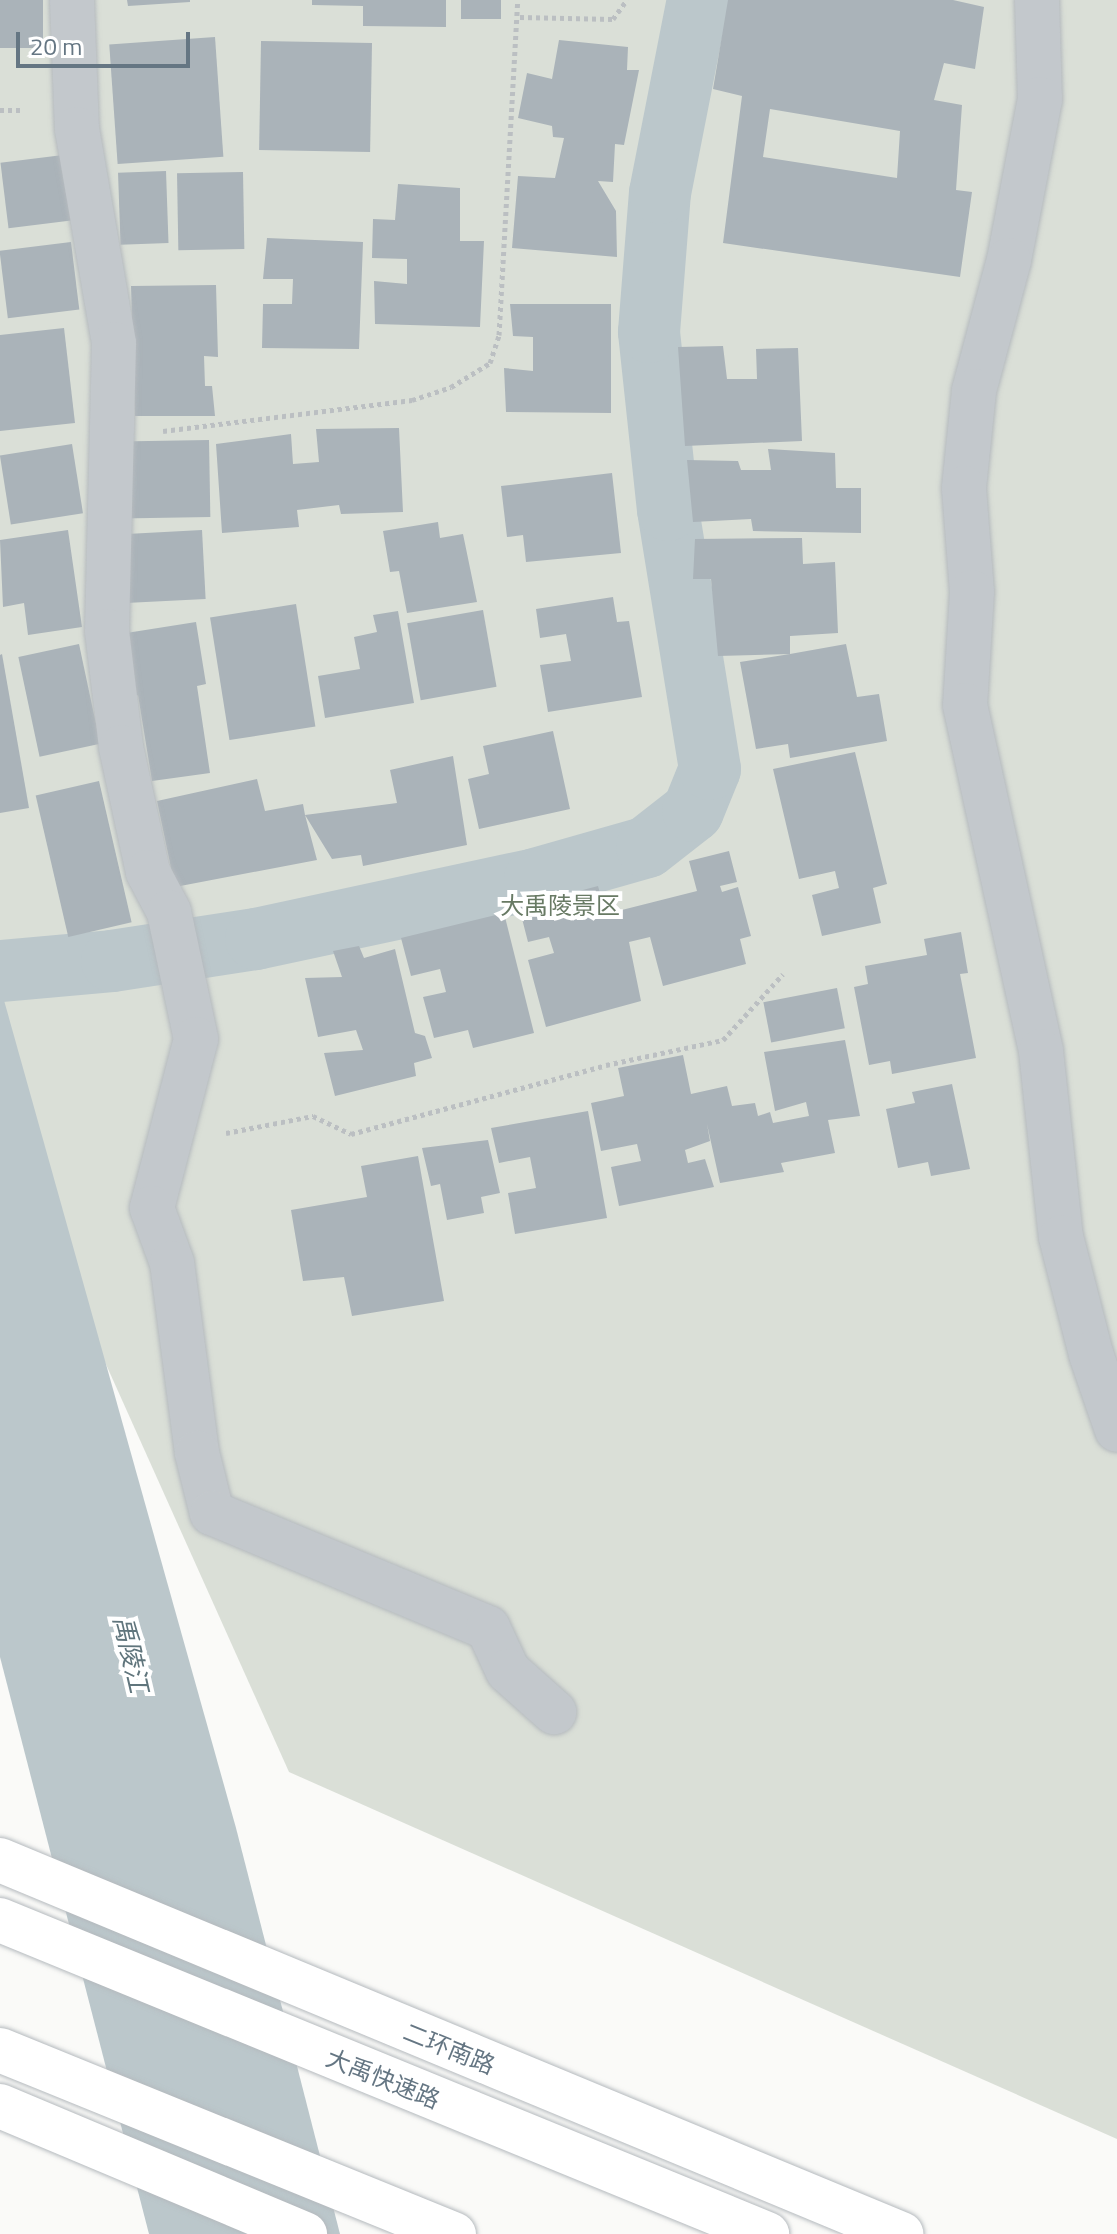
<!DOCTYPE html>
<meta charset="utf-8">
<style>
body{margin:0}
#map{position:relative;width:1117px;height:2234px;overflow:hidden;background:#fafaf8;font-family:"Titillium Web","Noto Sans SC",sans-serif}
div>[style]{position:absolute}
.green>*{inset:0;background:#dadfd7}
.water>*{inset:0;background:#bbc7cb}
.canal>*{height:62px;margin:-31px;padding:0 31px;transform-origin:31px;border-radius:31px;background:#bbc7cb}
.building>*{inset:0;background:#aab3b9;transform-origin:0 0}
.path>*{height:5px;margin-top:-2.5px;transform-origin:0;background:repeating-linear-gradient(90deg,#bbbfc2 0 4px,transparent 0 8px)}
.roads{filter:drop-shadow(0 0 2px #b5babe) drop-shadow(0 0 2px #b5babe)}
.minor>*{height:44px;margin:-22px;padding:0 22px;transform-origin:22px;border-radius:22px;background:#c3c8cc}
.major>*{height:44px;margin:-22px;padding:0 22px;transform-origin:22px;border-radius:22px;background:#fff}
.highway>*{height:44px;margin:-22px;padding:0 22px;transform-origin:22px;border-radius:22px;background:#fff}
span{translate:-50% -50%;white-space:nowrap;text-align:center;line-height:1.15;-webkit-text-stroke:8px #fff;paint-order:stroke}
.park-label{font-size:24px;color:#687a64}
.street-label{font-size:24px;color:#657683}
.water-label{font-size:26px;color:#60757c;font-style:italic}
.scale{position:absolute;left:16px;top:32px;width:174px;height:36px;box-sizing:border-box;border:4px solid #657683;border-top:0;padding-left:10px;font-size:24px;line-height:28px;white-space:nowrap;color:#657683;-webkit-text-stroke:6px #fff;paint-order:stroke}
</style>
<div id="map">
<div class="green">
<div style="clip-path:polygon(0 0,1117px 0,1117px 2139px,289px 1772px,21px 1175px,0 1113px)"></div>
</div>
<div class="water">
<div style="clip-path:polygon(0 986px,236px 1828px,340px 2234px,149px 2234px,0 1657px)"></div>
</div>
<div class="canal">
<div style="left:0;top:971px;width:112px;rotate:-5.1deg"></div>
<div style="left:112px;top:961px;width:146px;rotate:-8.7deg"></div>
<div style="left:256px;top:939px;width:285px;rotate:-12.1deg"></div>
<div style="left:535px;top:879px;width:116px;rotate:-15.9deg"></div>
<div style="left:647px;top:847px;width:58px;rotate:-38deg"></div>
<div style="left:693px;top:811px;width:45px;rotate:-68deg"></div>
<div style="left:710px;top:769px;width:262px;rotate:-99.2deg"></div>
<div style="left:668px;top:510px;width:179px;rotate:-96.1deg"></div>
<div style="left:649px;top:332px;width:139px;rotate:-85.5deg"></div>
<div style="left:660px;top:193px;width:197px;rotate:-78.9deg"></div>
</div>
<div class="building">
<div style="left:0;top:0;width:43px;height:48px"></div>
<div style="clip-path:polygon(127px 0,190px 0,190px 2px,128px 6px)"></div>
<div style="clip-path:polygon(312px 0,446px 0,446px 27px,363px 26px,363px 6px,312px 5px)"></div>
<div style="left:461px;top:0;width:40px;height:19px"></div>
<div style="clip-path:polygon(evenodd,728px 0,953px 0,984px 7px,975px 69px,944px 63px,934px 100px,962px 105px,956px 190px,972px 192px,960px 277px,723px 243px,742px 96px,713px 89px,728px 0,770px 109px,900px 131px,897px 178px,763px 157px,770px 109px)"></div>
<div style="left:215px;top:37px;width:120px;height:106px;rotate:86deg"></div>
<div style="clip-path:polygon(559px 40px,628px 47px,627px 70px,639px 70px,624px 145px,615px 144px,613px 182px,598px 181px,616px 211px,617px 257px,512px 248px,518px 176px,555px 178px,564px 138px,553px 137px,552px 126px,518px 118px,527px 73px,552px 79px)"></div>
<div style="left:372px;top:43px;width:109px;height:111px;rotate:91deg"></div>
<div style="left:63px;top:155px;width:66px;height:63px;rotate:83deg"></div>
<div style="left:166px;top:171px;width:72px;height:48px;rotate:88deg"></div>
<div style="left:243px;top:172px;width:77px;height:66px;rotate:89deg"></div>
<div style="clip-path:polygon(398px 184px,460px 188px,460px 241px,484px 241px,480px 327px,375px 324px,374px 281px,407px 284px,407px 259px,372px 258px,373px 219px,395px 220px)"></div>
<div style="clip-path:polygon(267px 238px,363px 242px,359px 349px,262px 348px,263px 304px,292px 304px,293px 279px,263px 279px)"></div>
<div style="left:71px;top:242px;width:68px;height:72px;rotate:83deg"></div>
<div style="clip-path:polygon(216px 285px,218px 357px,204px 356px,205px 386px,212px 386px,215px 416px,135px 416px,131px 286px)"></div>
<div style="clip-path:polygon(510px 304px,611px 304px,611px 413px,506px 412px,504px 368px,533px 371px,533px 337px,513px 336px)"></div>
<div style="clip-path:polygon(64px 328px,75px 423px,0 431px,0 335px)"></div>
<div style="clip-path:polygon(723px 346px,727px 379px,757px 379px,756px 349px,798px 348px,802px 441px,685px 446px,678px 347px)"></div>
<div style="clip-path:polygon(399px 428px,403px 512px,341px 514px,339px 505px,297px 510px,299px 527px,222px 533px,216px 444px,291px 434px,293px 464px,319px 462px,316px 429px)"></div>
<div style="left:209px;top:440px;width:77px;height:90px;rotate:89deg"></div>
<div style="left:72px;top:444px;width:70px;height:73px;rotate:81deg"></div>
<div style="clip-path:polygon(768px 449px,835px 453px,836px 488px,861px 488px,861px 533px,753px 531px,751px 519px,693px 522px,687px 460px,738px 461px,741px 470px,771px 470px)"></div>
<div style="clip-path:polygon(612px 473px,621px 553px,526px 562px,523px 535px,507px 537px,501px 486px)"></div>
<div style="clip-path:polygon(438px 522px,440px 538px,463px 534px,477px 602px,407px 613px,399px 571px,390px 572px,383px 531px)"></div>
<div style="clip-path:polygon(68px 530px,82px 627px,28px 635px,24px 603px,3px 607px,0 540px)"></div>
<div style="left:202px;top:530px;width:69px;height:80px;rotate:87deg"></div>
<div style="clip-path:polygon(802px 538px,803px 564px,835px 562px,838px 633px,790px 636px,790px 654px,846px 644px,857px 697px,879px 694px,887px 741px,790px 758px,788px 744px,756px 749px,740px 662px,790px 654px,718px 656px,711px 579px,693px 579px,695px 539px)"></div>
<div style="clip-path:polygon(613px 597px,617px 622px,629px 621px,642px 697px,548px 712px,540px 665px,571px 661px,566px 634px,540px 638px,536px 609px)"></div>
<div style="left:296px;top:604px;width:124px;height:87px;rotate:81deg"></div>
<div style="left:483px;top:610px;width:78px;height:77px;rotate:80deg"></div>
<div style="clip-path:polygon(398px 611px,414px 703px,325px 718px,318px 676px,360px 669px,354px 637px,377px 632px,373px 615px)"></div>
<div style="clip-path:polygon(196px 622px,206px 684px,197px 686px,210px 773px,152px 781px,138px 695px,131px 699px,120px 634px)"></div>
<div style="left:79px;top:644px;width:102px;height:62px;rotate:78deg"></div>
<div style="clip-path:polygon(2px 654px,29px 808px,0 813px,0 655px)"></div>
<div style="clip-path:polygon(553px 731px,570px 809px,479px 829px,468px 779px,489px 774px,483px 746px)"></div>
<div style="clip-path:polygon(855px 752px,887px 884px,873px 888px,881px 923px,822px 936px,812px 895px,839px 888px,835px 871px,799px 879px,773px 769px)"></div>
<div style="clip-path:polygon(453px 756px,467px 845px,363px 866px,361px 855px,332px 859px,305px 815px,317px 860px,175px 887px,157px 801px,257px 779px,265px 811px,303px 804px,305px 815px,397px 803px,390px 770px)"></div>
<div style="left:99px;top:781px;width:145px;height:65px;rotate:77deg"></div>
<div style="clip-path:polygon(729px 851px,737px 882px,720px 886px,722px 892px,738px 887px,751px 936px,740px 939px,746px 964px,663px 986px,650px 937px,629px 942px,641px 1001px,546px 1027px,528px 960px,554px 953px,549px 937px,528px 942px,519px 907px,598px 886px,606px 914px,697px 891px,689px 861px)"></div>
<div style="clip-path:polygon(504px 913px,534px 1033px,473px 1048px,468px 1030px,434px 1038px,423px 997px,446px 992px,440px 969px,411px 976px,401px 938px)"></div>
<div style="clip-path:polygon(961px 932px,968px 973px,960px 974px,976px 1058px,892px 1074px,890px 1061px,869px 1065px,854px 987px,868px 984px,865px 966px,927px 955px,924px 939px)"></div>
<div style="clip-path:polygon(359px 946px,364px 958px,395px 949px,415px 1033px,425px 1036px,432px 1058px,414px 1063px,416px 1076px,335px 1096px,324px 1053px,363px 1050px,356px 1030px,318px 1037px,305px 978px,342px 977px,333px 951px)"></div>
<div style="left:837px;top:988px;width:41px;height:75px;rotate:79deg"></div>
<div style="clip-path:polygon(845px 1040px,860px 1116px,828px 1120px,835px 1153px,781px 1163px,784px 1172px,720px 1183px,707px 1124px,710px 1141px,685px 1150px,688px 1163px,705px 1159px,714px 1187px,619px 1206px,611px 1167px,641px 1161px,637px 1144px,601px 1151px,591px 1103px,624px 1096px,618px 1068px,683px 1055px,691px 1094px,727px 1086px,732px 1106px,755px 1103px,758px 1116px,770px 1112px,773px 1123px,809px 1116px,806px 1102px,775px 1111px,764px 1052px)"></div>
<div style="clip-path:polygon(952px 1084px,970px 1169px,931px 1176px,928px 1162px,898px 1168px,886px 1109px,915px 1103px,912px 1092px)"></div>
<div style="clip-path:polygon(588px 1111px,607px 1218px,515px 1234px,508px 1193px,536px 1188px,530px 1157px,499px 1163px,491px 1128px)"></div>
<div style="clip-path:polygon(488px 1140px,500px 1193px,481px 1197px,484px 1213px,447px 1220px,440px 1184px,431px 1186px,422px 1148px)"></div>
<div style="clip-path:polygon(418px 1156px,444px 1301px,352px 1316px,344px 1277px,303px 1281px,291px 1210px,367px 1197px,361px 1166px)"></div>
</div>
<div class="path">
<div style="left:520px;top:17px;width:93px;rotate:1.2deg"></div>
<div style="left:613px;top:19px;width:24px;rotate:-54deg"></div>
<div style="left:0;top:110px;width:24px"></div>
<div style="left:163px;top:431px;width:251px;rotate:-7.1deg"></div>
<div style="left:412px;top:400px;width:41px;rotate:-18.4deg"></div>
<div style="left:451px;top:387px;width:46px;rotate:-31.6deg"></div>
<div style="left:490px;top:363px;width:29px;rotate:-72deg"></div>
<div style="left:499px;top:335px;width:336px;rotate:-86.8deg"></div>
<div style="left:226px;top:1133px;width:89px;rotate:-11.1deg"></div>
<div style="left:313px;top:1116px;width:42px;rotate:25.3deg"></div>
<div style="left:351px;top:1134px;width:264px;rotate:-15.1deg"></div>
<div style="left:606px;top:1065px;width:120px;rotate:-12.1deg"></div>
<div style="left:723px;top:1040px;width:89px;rotate:-47.7deg"></div>
</div>
<div class="roads">
<div class="minor">
<div style="left:72px;top:0;width:129px;rotate:87.8deg"></div>
<div style="left:77px;top:129px;width:218px;rotate:80.2deg"></div>
<div style="left:114px;top:344px;width:287px;rotate:91.4deg"></div>
<div style="left:107px;top:631px;width:117px;rotate:83.1deg"></div>
<div style="left:121px;top:747px;width:128px;rotate:77.8deg"></div>
<div style="left:148px;top:872px;width:45px;rotate:62.3deg"></div>
<div style="left:169px;top:912px;width:130px;rotate:78deg"></div>
<div style="left:196px;top:1039px;width:175px;rotate:104.6deg"></div>
<div style="left:152px;top:1208px;width:59px;rotate:70deg"></div>
<div style="left:172px;top:1263px;width:192px;rotate:82.5deg"></div>
<div style="left:197px;top:1453px;width:62px;rotate:76deg"></div>
<div style="left:212px;top:1513px;width:299px;rotate:22.6deg"></div>
<div style="left:488px;top:1628px;width:47px;rotate:65.1deg"></div>
<div style="left:508px;top:1671px;width:62px;rotate:41.7deg"></div>
<div style="left:1037px;top:0;width:99px;rotate:88.3deg"></div>
<div style="left:1040px;top:99px;width:164px;rotate:100.9deg"></div>
<div style="left:1009px;top:260px;width:136px;rotate:105deg"></div>
<div style="left:974px;top:391px;width:98px;rotate:95.9deg"></div>
<div style="left:964px;top:488px;width:104px;rotate:85.6deg"></div>
<div style="left:972px;top:592px;width:113px;rotate:93.5deg"></div>
<div style="left:965px;top:705px;width:354px;rotate:77.6deg"></div>
<div style="left:1041px;top:1051px;width:187px;rotate:83.9deg"></div>
<div style="left:1061px;top:1237px;width:121px;rotate:75.6deg"></div>
<div style="left:1091px;top:1354px;width:80px;rotate:71.1deg"></div>
</div>
<div class="major">
<div style="left:0;top:1860px;width:976px;rotate:22.54deg"></div>
<div style="left:0;top:2106px;width:331px;rotate:22.8deg"></div>
</div>
<div class="highway">
<div style="left:0;top:1920px;width:829px;rotate:22.26deg"></div>
<div style="left:0;top:2050px;width:490px;rotate:22.1deg"></div>
</div>
</div>
<div class="park-label">
<span style="left:560px;top:906px">大禹陵景区</span>
</div>
<div class="street-label">
<span style="left:449px;top:2049px;rotate:22deg">二环南路</span>
<span style="left:383px;top:2079px;rotate:22deg">大禹快速路</span>
</div>
<div class="water-label">
<span style="left:131px;top:1654px;rotate:77deg">禹陵江</span>
</div>
<div class="scale">20 m</div>
</div>
